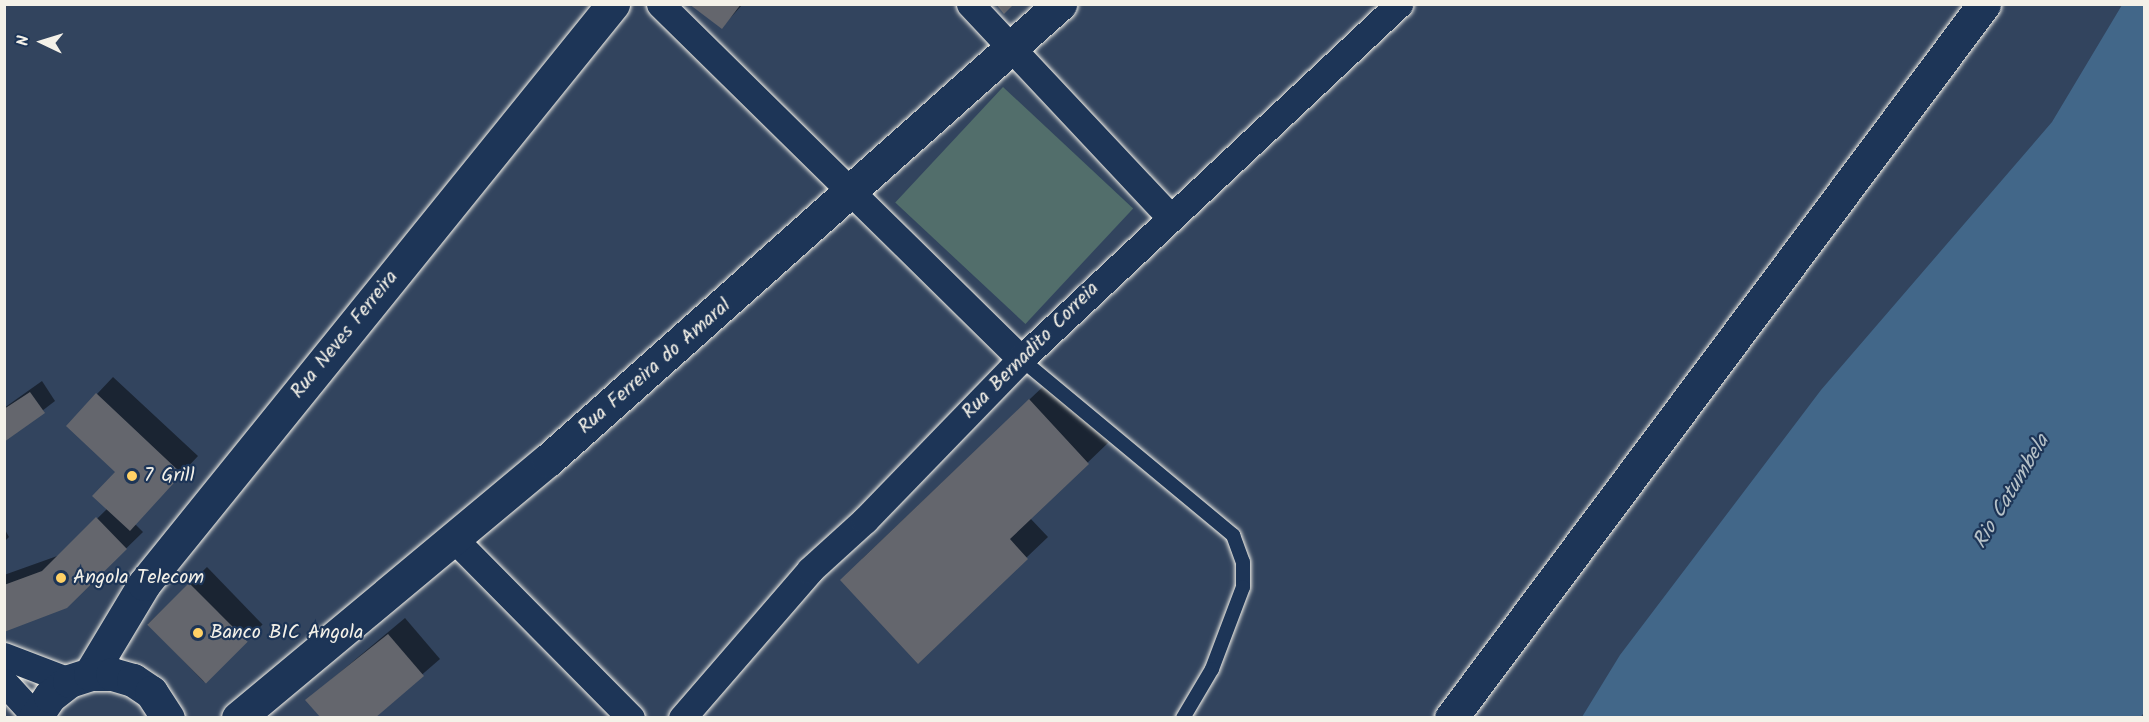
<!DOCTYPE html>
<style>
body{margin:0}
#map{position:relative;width:2149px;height:722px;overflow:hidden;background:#32445e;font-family:Kalam,sans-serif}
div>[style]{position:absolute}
.green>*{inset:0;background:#526e6b;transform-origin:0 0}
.water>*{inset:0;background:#426789}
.shadow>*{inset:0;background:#0007;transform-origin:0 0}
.building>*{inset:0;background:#64666d;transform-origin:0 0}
.roads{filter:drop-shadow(0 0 2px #f4f1e8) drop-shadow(0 0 2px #f4f1e8)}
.lane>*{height:14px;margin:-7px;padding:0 7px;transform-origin:7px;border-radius:7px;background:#1d3557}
.street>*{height:27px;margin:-13.5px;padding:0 13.5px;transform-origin:13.5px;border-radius:13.5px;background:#1d3557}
.secondary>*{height:33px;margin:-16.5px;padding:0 16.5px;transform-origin:16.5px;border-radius:16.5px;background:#1d3557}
.dots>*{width:16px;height:16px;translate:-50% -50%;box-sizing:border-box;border:3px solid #1d3557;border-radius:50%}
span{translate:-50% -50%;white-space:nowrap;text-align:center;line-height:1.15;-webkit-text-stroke:4.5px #1d3557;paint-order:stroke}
.street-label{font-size:20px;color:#f4f1e8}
.poi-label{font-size:20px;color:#f4f1e8}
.left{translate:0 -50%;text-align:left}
.water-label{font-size:21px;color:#b6c1c7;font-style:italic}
.frame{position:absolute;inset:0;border:6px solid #f4f1e8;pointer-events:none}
.north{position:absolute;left:12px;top:12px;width:60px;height:60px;-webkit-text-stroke:4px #1d3557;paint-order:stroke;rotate:274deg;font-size:16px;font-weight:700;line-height:24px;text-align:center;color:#f4f1e8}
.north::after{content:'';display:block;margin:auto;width:21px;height:27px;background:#f4f1e8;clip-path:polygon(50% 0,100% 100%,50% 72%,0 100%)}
</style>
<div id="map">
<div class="green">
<div style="left:1003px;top:87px;width:178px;height:158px;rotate:43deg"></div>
</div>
<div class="water">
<div style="clip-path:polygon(2122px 5px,2144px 5px,2144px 712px,2141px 717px,1582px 717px,1620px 655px,1821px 390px,2052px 122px)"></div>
</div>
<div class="shadow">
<div style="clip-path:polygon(691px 4px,743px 4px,722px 27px)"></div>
<div style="clip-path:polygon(113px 377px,198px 456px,135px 524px,143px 532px,66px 607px,4px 630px,4px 575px,60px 555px,108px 508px,117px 471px,97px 394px)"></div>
<div style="clip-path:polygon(1050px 380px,1109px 442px,1030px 518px,1048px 537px,918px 661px,862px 559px)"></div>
<div style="clip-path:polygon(42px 381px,55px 401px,4px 440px,4px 408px)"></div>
<div style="clip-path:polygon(4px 528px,9px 537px,4px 542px)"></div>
<div style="left:207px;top:567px;width:80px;height:82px;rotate:46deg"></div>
<div style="clip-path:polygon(405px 618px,440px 659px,372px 718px,307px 700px)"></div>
</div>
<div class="building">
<div style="clip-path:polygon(689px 4px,741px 4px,722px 29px)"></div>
<div style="clip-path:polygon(996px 4px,1014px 4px,1004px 14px)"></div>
<div style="clip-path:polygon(30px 392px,45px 413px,4px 442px,4px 409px)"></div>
<div style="clip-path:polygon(96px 393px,182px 474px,130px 531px,92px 496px,115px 472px,66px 426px)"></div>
<div style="clip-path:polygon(1029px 399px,1089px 464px,1010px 539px,1028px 559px,918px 664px,840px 580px)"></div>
<div style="clip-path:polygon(96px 517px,127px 549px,67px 608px,4px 632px,4px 585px,42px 571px)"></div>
<div style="left:189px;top:583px;width:83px;height:59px;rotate:45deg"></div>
<div style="clip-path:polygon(388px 634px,424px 676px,375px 718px,321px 718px,305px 700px)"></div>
</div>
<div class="roads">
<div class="lane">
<div style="left:1021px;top:359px;width:276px;rotate:39.7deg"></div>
<div style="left:1233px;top:535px;width:29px;rotate:70deg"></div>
<div style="left:1243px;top:562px;width:25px;rotate:90deg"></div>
<div style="left:1243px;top:587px;width:88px;rotate:110.7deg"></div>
<div style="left:1212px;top:669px;width:57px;rotate:120.6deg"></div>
</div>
<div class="street">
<div style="left:660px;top:4px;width:506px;rotate:44.52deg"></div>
<div style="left:970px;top:4px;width:292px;rotate:46.8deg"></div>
<div style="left:455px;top:540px;width:250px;rotate:45.3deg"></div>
<div style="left:4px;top:656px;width:70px;rotate:21deg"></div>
<div style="left:4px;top:682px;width:46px;rotate:47.6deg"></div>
<div style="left:682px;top:718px;width:196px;rotate:-49.1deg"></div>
<div style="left:810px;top:570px;width:74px;rotate:-42.3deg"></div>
<div style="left:865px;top:520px;width:224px;rotate:-45.9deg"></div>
<div style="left:1021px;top:359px;width:519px;rotate:-43.2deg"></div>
</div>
<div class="secondary">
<div style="left:90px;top:674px;width:105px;rotate:-59deg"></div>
<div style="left:144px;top:584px;width:746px;rotate:-51.04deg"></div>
<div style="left:35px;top:718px;width:27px;rotate:-56deg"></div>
<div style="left:50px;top:696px;width:24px;rotate:-38deg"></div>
<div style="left:69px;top:681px;width:22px;rotate:-18deg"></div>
<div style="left:90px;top:674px;width:22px"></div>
<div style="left:112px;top:674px;width:22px;rotate:16deg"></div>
<div style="left:133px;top:680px;width:22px;rotate:34deg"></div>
<div style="left:151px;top:692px;width:31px;rotate:57deg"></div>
<div style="left:238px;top:718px;width:403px;rotate:-39.8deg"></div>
<div style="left:548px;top:460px;width:686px;rotate:-41.69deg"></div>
<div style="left:1451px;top:718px;width:891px;rotate:-53.26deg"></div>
</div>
</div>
<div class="dots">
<div style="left:132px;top:476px;background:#ffd166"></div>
<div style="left:61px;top:578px;background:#ffd166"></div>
<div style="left:198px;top:633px;background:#ffd166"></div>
</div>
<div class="street-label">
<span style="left:345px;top:335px;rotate:-51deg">Rua Neves Ferreira</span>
<span style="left:1031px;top:351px;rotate:-45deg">Rua Bernadito Correia</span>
<span style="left:655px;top:367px;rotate:-41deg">Rua Ferreira do Amaral</span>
</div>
<div class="poi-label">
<span class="left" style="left:144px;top:476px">7 Grill</span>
<span class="left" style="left:73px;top:578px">Angola Telecom</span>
<span class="left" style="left:210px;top:633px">Banco BIC Angola</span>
</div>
<div class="water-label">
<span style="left:2012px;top:492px;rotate:-59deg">Rio Catumbela</span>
</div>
<div class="frame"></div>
<div class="north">N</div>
</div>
